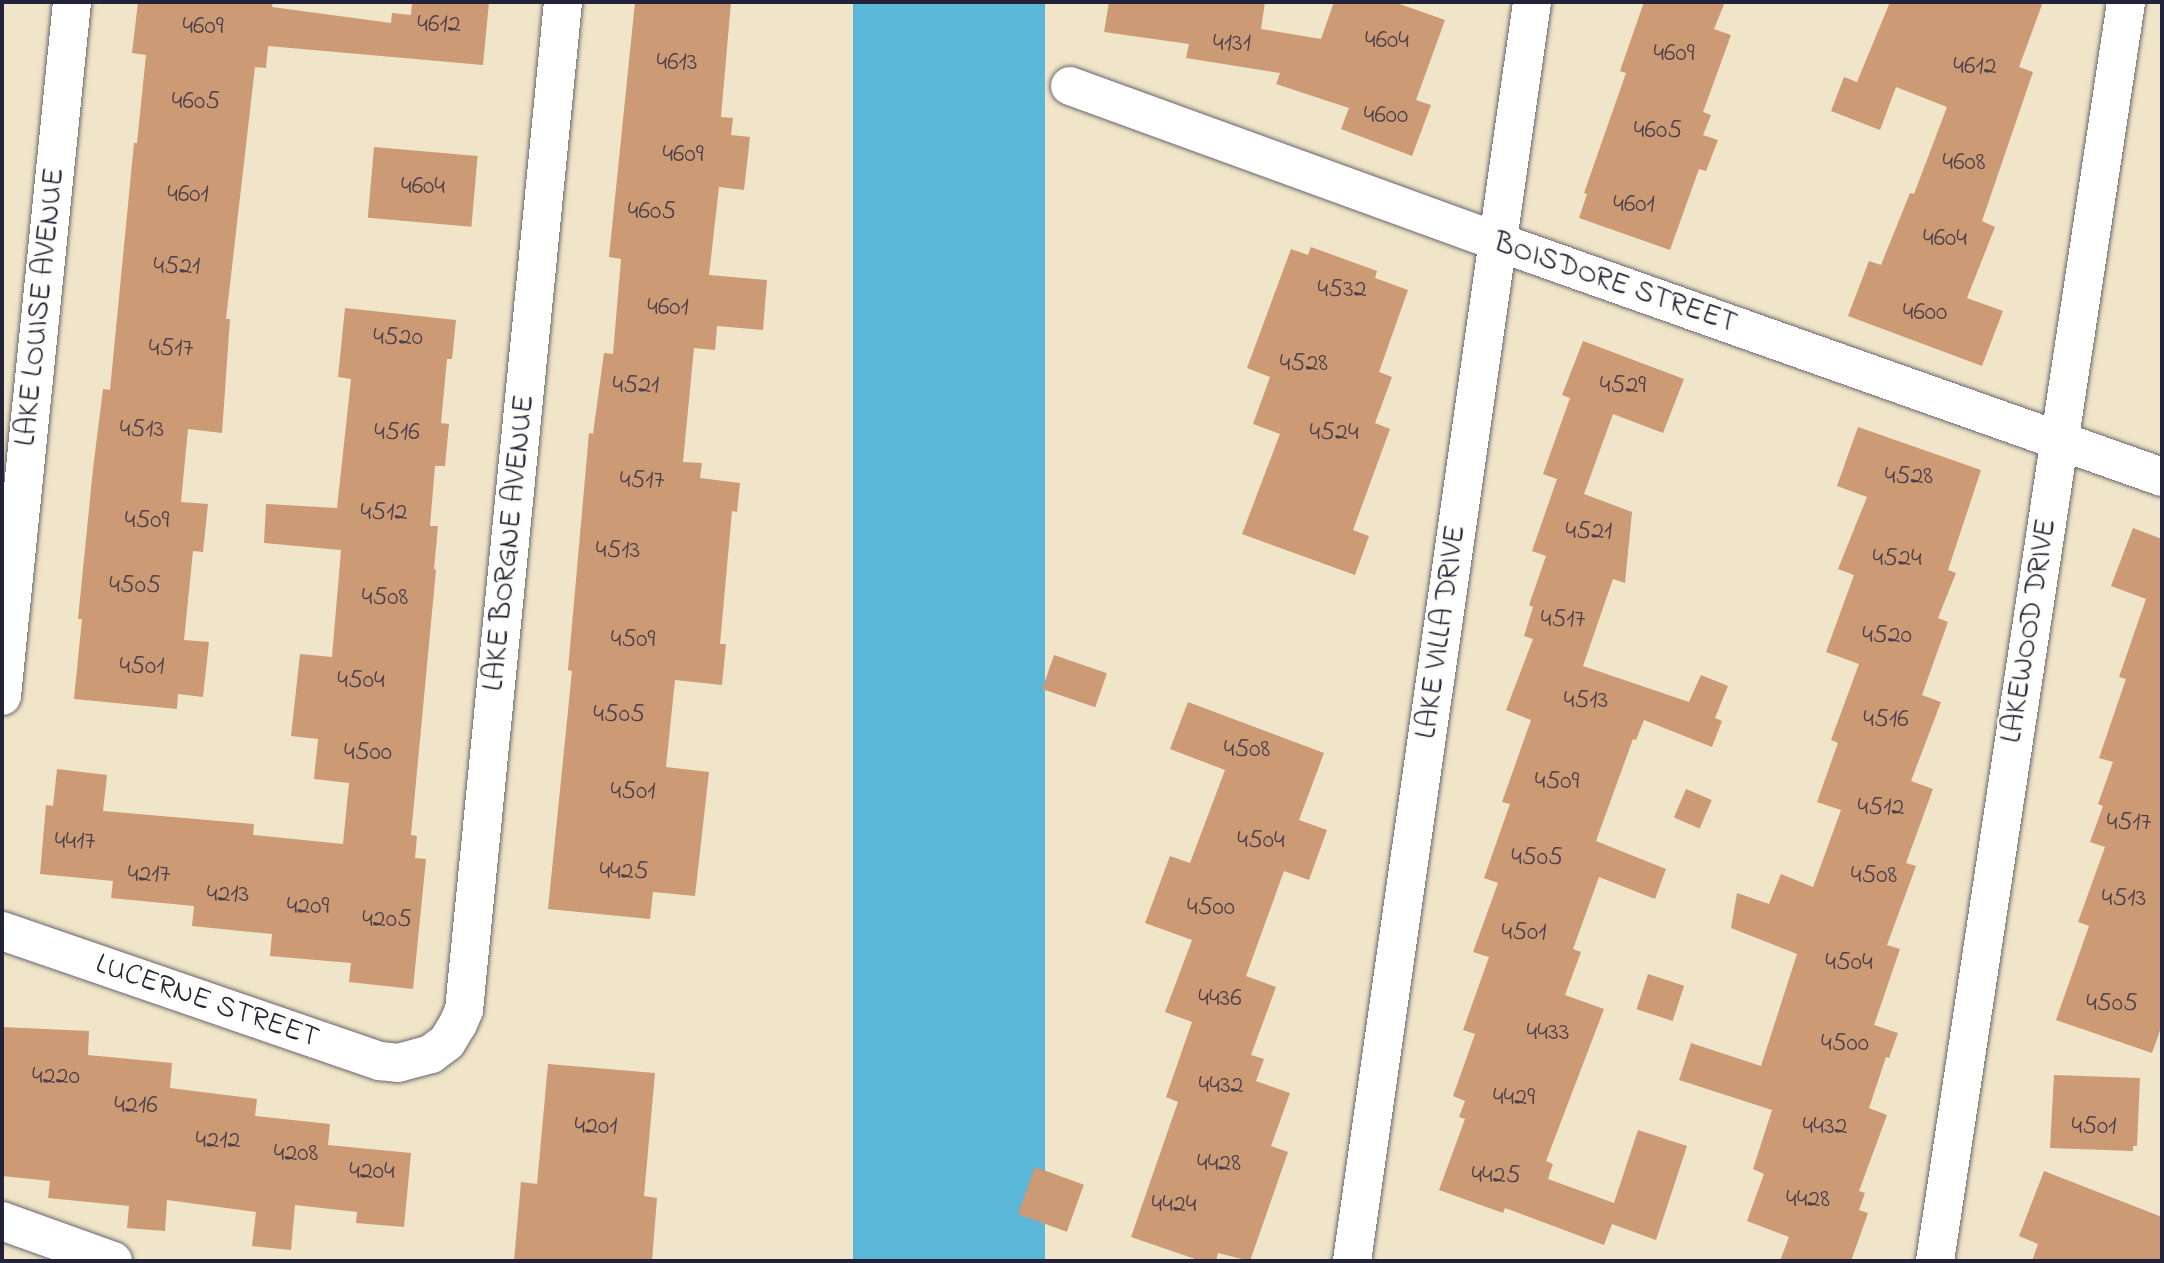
<!DOCTYPE html>
<style>
body{margin:0}
#map{position:relative;width:2164px;height:1263px;overflow:hidden;background:#f0e5c8;font-family:"Indie Flower",sans-serif}
div>[style]{position:absolute}
.water>*{inset:0;background:#5ab7d8;transform-origin:0 0}
.building>*{inset:0;background:#cc9a75;transform-origin:0 0}
.roads{filter:drop-shadow(0 0 2px #6a666c) drop-shadow(0 0 2px #6a666c)}
.minor>*{height:38px;margin:-19px;padding:0 19px;transform-origin:19px;border-radius:19px;background:#fff}
.secondary>*{height:38px;margin:-19px;padding:0 19px;transform-origin:19px;border-radius:19px;background:#fff}
span{translate:-50% -50%;white-space:nowrap;text-align:center;line-height:1.15;-webkit-text-stroke:5px #fdfcf7;paint-order:stroke}
.number-label{font-size:26px;color:#4c404a}
.number-label span{-webkit-text-stroke-width:0}
.street-label{font-size:30px;color:#22223b}
.frame{position:absolute;inset:0;border:4px solid #22223b;pointer-events:none}
</style>
<div id="map">
<div class="water">
<div style="left:853px;top:2px;width:192px;height:1269px"></div>
</div>
<div class="building">
<div style="clip-path:polygon(138px 2px,273px 2px,272px 7px,391px 23px,392px 13px,411px 15px,412px 2px,489px 2px,483px 65px,268px 46px,266px 68px,255px 67px,226px 319px,230px 319px,222px 433px,188px 429px,181px 502px,208px 504px,203px 552px,193px 551px,184px 640px,209px 642px,203px 697px,178px 694px,177px 709px,74px 699px,82px 619px,78px 619px,93px 469px,103px 389px,110px 390px,134px 143px,137px 143px,146px 55px,132px 53px)"></div>
<div style="clip-path:polygon(635px 2px,731px 2px,721px 117px,733px 118px,731px 135px,750px 137px,744px 190px,719px 187px,709px 275px,767px 280px,763px 330px,717px 326px,715px 350px,694px 348px,683px 462px,702px 463px,700px 478px,740px 483px,737px 512px,732px 511px,720px 644px,726px 644px,722px 685px,675px 680px,666px 767px,709px 772px,695px 896px,653px 892px,650px 919px,548px 909px,572px 671px,568px 670px,589px 433px,593px 434px,604px 353px,613px 354px,621px 259px,609px 257px)"></div>
<div style="clip-path:polygon(1109px 2px,1265px 2px,1261px 29px,1321px 39px,1334px 2px,1394px 2px,1445px 20px,1416px 100px,1431px 105px,1412px 156px,1341px 129px,1349px 108px,1276px 84px,1280px 73px,1186px 58px,1189px 44px,1104px 32px)"></div>
<div style="clip-path:polygon(1644px 2px,1725px 2px,1714px 29px,1731px 35px,1703px 112px,1711px 115px,1703px 135px,1718px 140px,1706px 171px,1699px 169px,1670px 250px,1579px 218px,1587px 194px,1584px 193px,1626px 73px,1620px 71px)"></div>
<div style="clip-path:polygon(1890px 2px,2043px 2px,2019px 67px,2033px 72px,1982px 221px,1995px 227px,1967px 298px,2003px 311px,1982px 366px,1848px 316px,1869px 261px,1881px 265px,1910px 193px,1914px 194px,1947px 107px,1896px 87px,1880px 130px,1831px 111px,1844px 77px,1857px 82px)"></div>
<div style="left:374px;top:147px;width:104px;height:71px;rotate:5deg"></div>
<div style="clip-path:polygon(1311px 247px,1377px 271px,1375px 278px,1408px 290px,1379px 372px,1392px 377px,1375px 423px,1390px 429px,1353px 530px,1369px 536px,1355px 575px,1242px 534px,1280px 434px,1253px 424px,1270px 377px,1247px 368px,1291px 249px,1308px 255px)"></div>
<div style="clip-path:polygon(345px 308px,456px 320px,452px 359px,447px 359px,441px 423px,449px 424px,445px 466px,435px 466px,430px 526px,438px 526px,434px 569px,436px 570px,411px 835px,417px 836px,415px 858px,426px 859px,413px 989px,349px 982px,351px 963px,270px 956px,272px 934px,192px 926px,194px 906px,111px 898px,113px 881px,40px 874px,46px 805px,53px 806px,57px 769px,107px 775px,103px 811px,254px 824px,253px 835px,343px 844px,349px 783px,314px 779px,318px 739px,291px 736px,300px 654px,332px 657px,341px 550px,264px 543px,266px 504px,337px 508px,351px 379px,338px 377px)"></div>
<div style="clip-path:polygon(1583px 341px,1684px 379px,1663px 433px,1613px 414px,1584px 494px,1632px 512px,1625px 583px,1613px 579px,1583px 666px,1689px 702px,1701px 675px,1728px 686px,1715px 718px,1722px 721px,1712px 747px,1644px 720px,1636px 740px,1633px 739px,1596px 841px,1666px 869px,1655px 899px,1599px 877px,1573px 949px,1581px 952px,1565px 995px,1604px 1009px,1546px 1161px,1553px 1164px,1548px 1179px,1614px 1203px,1638px 1130px,1687px 1146px,1656px 1240px,1612px 1224px,1604px 1245px,1505px 1208px,1503px 1213px,1439px 1190px,1465px 1119px,1459px 1117px,1465px 1101px,1453px 1096px,1475px 1034px,1463px 1030px,1489px 957px,1473px 952px,1498px 883px,1484px 878px,1510px 804px,1502px 802px,1531px 720px,1506px 710px,1533px 639px,1524px 636px,1533px 607px,1529px 605px,1546px 556px,1532px 551px,1557px 479px,1543px 474px,1570px 398px,1562px 395px)"></div>
<div style="clip-path:polygon(1858px 427px,1981px 470px,1948px 570px,1956px 573px,1938px 618px,1948px 622px,1922px 695px,1941px 702px,1911px 781px,1933px 789px,1906px 863px,1916px 866px,1887px 945px,1900px 949px,1874px 1025px,1898px 1033px,1889px 1058px,1886px 1057px,1869px 1108px,1887px 1115px,1859px 1191px,1865px 1193px,1859px 1210px,1868px 1213px,1851px 1261px,1780px 1261px,1789px 1237px,1747px 1221px,1764px 1174px,1753px 1169px,1772px 1110px,1679px 1080px,1691px 1043px,1761px 1066px,1797px 954px,1731px 928px,1737px 893px,1769px 904px,1781px 874px,1813px 887px,1841px 810px,1817px 802px,1838px 743px,1831px 740px,1859px 664px,1826px 652px,1854px 575px,1838px 569px,1867px 497px,1837px 486px)"></div>
<div style="clip-path:polygon(2133px 528px,2162px 539px,2162px 1025px,2152px 1053px,2056px 1020px,2089px 926px,2078px 922px,2105px 847px,2090px 842px,2103px 806px,2098px 804px,2113px 762px,2099px 758px,2126px 679px,2119px 677px,2146px 599px,2111px 586px)"></div>
<div style="left:1054px;top:655px;width:56px;height:36px;rotate:19deg"></div>
<div style="clip-path:polygon(1188px 702px,1324px 753px,1299px 820px,1327px 830px,1309px 880px,1284px 871px,1246px 976px,1276px 987px,1251px 1055px,1264px 1059px,1256px 1081px,1290px 1093px,1271px 1146px,1288px 1152px,1250px 1261px,1218px 1253px,1216px 1261px,1201px 1261px,1131px 1237px,1178px 1102px,1166px 1097px,1192px 1022px,1165px 1012px,1192px 940px,1145px 923px,1170px 856px,1190px 863px,1225px 770px,1170px 749px)"></div>
<div style="left:1686px;top:789px;width:28px;height:31px;rotate:23deg"></div>
<div style="left:1648px;top:974px;width:38px;height:37px;rotate:18deg"></div>
<div style="clip-path:polygon(2px 1027px,89px 1031px,88px 1055px,172px 1063px,170px 1088px,257px 1099px,255px 1116px,330px 1124px,328px 1145px,411px 1153px,404px 1227px,356px 1223px,357px 1212px,295px 1205px,291px 1250px,252px 1246px,256px 1212px,167px 1200px,165px 1231px,127px 1228px,129px 1206px,48px 1198px,50px 1181px,2px 1176px)"></div>
<div style="clip-path:polygon(548px 1064px,655px 1073px,644px 1196px,657px 1198px,652px 1261px,514px 1261px,521px 1182px,537px 1184px)"></div>
<div style="clip-path:polygon(2054px 1075px,2140px 1078px,2137px 1146px,2133px 1146px,2133px 1151px,2050px 1148px)"></div>
<div style="left:1035px;top:1167px;width:52px;height:50px;rotate:20deg"></div>
<div style="clip-path:polygon(2044px 1171px,2162px 1217px,2162px 1261px,2032px 1261px,2038px 1244px,2019px 1236px)"></div>
</div>
<div class="roads">
<div class="minor">
<div style="left:1070px;top:86px;width:456px;rotate:20deg"></div>
<div style="left:1498px;top:242px;width:704px;rotate:19.49deg"></div>
<div style="left:2px;top:696px;width:698px;rotate:-84.24deg"></div>
<div style="left:2px;top:931px;width:400px;rotate:19deg"></div>
<div style="left:380px;top:1061px;width:18px;rotate:6deg"></div>
<div style="left:398px;top:1063px;width:34px;rotate:-15deg"></div>
<div style="left:431px;top:1054px;width:20px;rotate:-37deg"></div>
<div style="left:447px;top:1042px;width:21px;rotate:-59deg"></div>
<div style="left:458px;top:1024px;width:15px;rotate:-67deg"></div>
<div style="left:464px;top:1010px;width:1013px;rotate:-84.39deg"></div>
<div style="left:1352px;top:1261px;width:1272px;rotate:-81.86deg"></div>
<div style="left:1935px;top:1261px;width:1273px;rotate:-81.37deg"></div>
</div>
<div class="secondary">
<div style="left:2px;top:1221px;width:118px;rotate:19.8deg"></div>
</div>
</div>
<div class="number-label">
<span style="left:439px;top:26px">4612</span>
<span style="left:203px;top:28px">4609</span>
<span style="left:1387px;top:42px">4604</span>
<span style="left:1232px;top:45px">4131</span>
<span style="left:1674px;top:55px">4609</span>
<span style="left:677px;top:64px">4613</span>
<span style="left:1975px;top:68px">4612</span>
<span style="left:196px;top:103px">4605</span>
<span style="left:1386px;top:117px">4600</span>
<span style="left:1658px;top:132px">4605</span>
<span style="left:683px;top:156px">4609</span>
<span style="left:1964px;top:164px">4608</span>
<span style="left:423px;top:188px">4604</span>
<span style="left:188px;top:196px">4601</span>
<span style="left:1634px;top:206px">4601</span>
<span style="left:652px;top:213px">4605</span>
<span style="left:1945px;top:240px">4604</span>
<span style="left:177px;top:268px">4521</span>
<span style="left:1342px;top:291px">4532</span>
<span style="left:668px;top:309px">4601</span>
<span style="left:1925px;top:314px">4600</span>
<span style="left:398px;top:339px">4520</span>
<span style="left:171px;top:350px">4517</span>
<span style="left:1304px;top:365px">4528</span>
<span style="left:636px;top:387px">4521</span>
<span style="left:1623px;top:387px">4529</span>
<span style="left:142px;top:431px">4513</span>
<span style="left:397px;top:434px">4516</span>
<span style="left:1334px;top:434px">4524</span>
<span style="left:1909px;top:478px">4528</span>
<span style="left:642px;top:482px">4517</span>
<span style="left:384px;top:514px">4512</span>
<span style="left:147px;top:522px">4509</span>
<span style="left:1589px;top:533px">4521</span>
<span style="left:618px;top:552px">4513</span>
<span style="left:1897px;top:560px">4524</span>
<span style="left:135px;top:587px">4505</span>
<span style="left:385px;top:599px">4508</span>
<span style="left:1563px;top:621px">4517</span>
<span style="left:1887px;top:637px">4520</span>
<span style="left:633px;top:641px">4509</span>
<span style="left:142px;top:668px">4501</span>
<span style="left:361px;top:682px">4504</span>
<span style="left:1586px;top:702px">4513</span>
<span style="left:619px;top:716px">4505</span>
<span style="left:1886px;top:721px">4516</span>
<span style="left:1247px;top:751px">4508</span>
<span style="left:368px;top:754px">4500</span>
<span style="left:1557px;top:783px">4509</span>
<span style="left:633px;top:793px">4501</span>
<span style="left:1881px;top:809px">4512</span>
<span style="left:2129px;top:824px">4517</span>
<span style="left:1261px;top:842px">4504</span>
<span style="left:75px;top:843px">4417</span>
<span style="left:1537px;top:859px">4505</span>
<span style="left:624px;top:873px">4425</span>
<span style="left:149px;top:876px">4217</span>
<span style="left:1874px;top:877px">4508</span>
<span style="left:228px;top:896px">4213</span>
<span style="left:2124px;top:900px">4513</span>
<span style="left:308px;top:908px">4209</span>
<span style="left:1211px;top:909px">4500</span>
<span style="left:387px;top:921px">4205</span>
<span style="left:1524px;top:934px">4501</span>
<span style="left:1849px;top:964px">4504</span>
<span style="left:1220px;top:1000px">4436</span>
<span style="left:2112px;top:1005px">4505</span>
<span style="left:1548px;top:1034px">4433</span>
<span style="left:1845px;top:1045px">4500</span>
<span style="left:56px;top:1078px">4220</span>
<span style="left:1221px;top:1087px">4432</span>
<span style="left:1514px;top:1099px">4429</span>
<span style="left:136px;top:1107px">4216</span>
<span style="left:596px;top:1128px">4201</span>
<span style="left:1825px;top:1128px">4432</span>
<span style="left:2094px;top:1128px">4501</span>
<span style="left:218px;top:1142px">4212</span>
<span style="left:296px;top:1155px">4208</span>
<span style="left:1219px;top:1165px">4428</span>
<span style="left:372px;top:1173px">4204</span>
<span style="left:1496px;top:1177px">4425</span>
<span style="left:1808px;top:1201px">4428</span>
<span style="left:1174px;top:1206px">4424</span>
</div>
<div class="street-label">
<span style="left:1615px;top:284px;rotate:19deg">BOISDORE STREET</span>
<span style="left:41px;top:307px;rotate:-84deg">LAKE LOUISE AVENUE</span>
<span style="left:510px;top:543px;rotate:-84deg">LAKE BORGNE AVENUE</span>
<span style="left:2030px;top:631px;rotate:-81deg">LAKEWOOD DRIVE</span>
<span style="left:1442px;top:632px;rotate:-82deg">LAKE VILLA DRIVE</span>
<span style="left:207px;top:1002px;rotate:19deg">LUCERNE STREET</span>
</div>
<div class="frame"></div>
</div>
